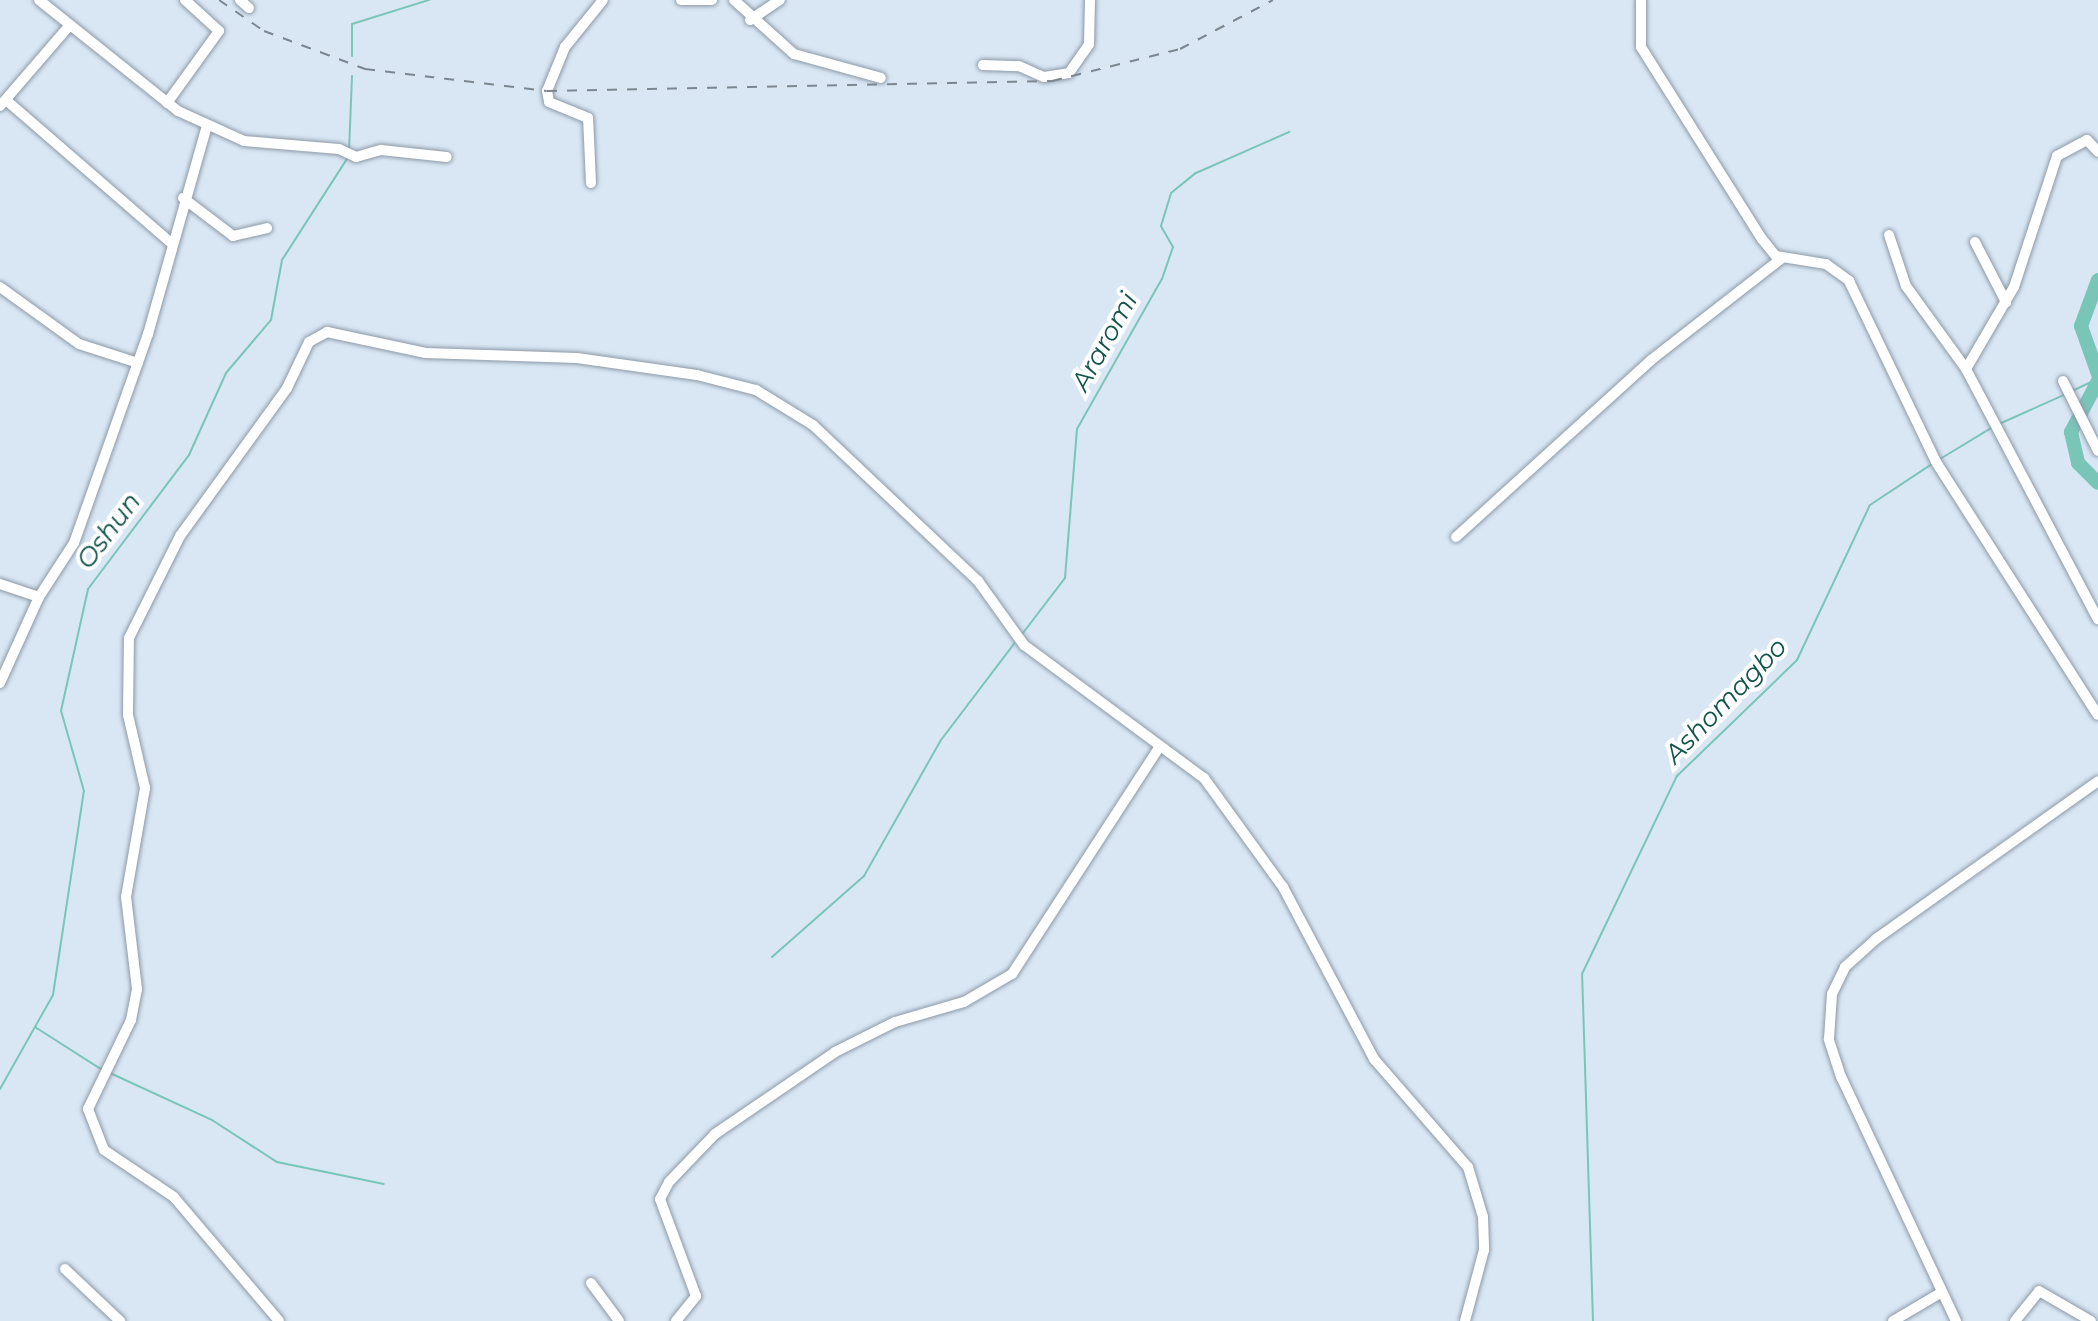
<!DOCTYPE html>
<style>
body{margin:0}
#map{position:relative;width:2098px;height:1321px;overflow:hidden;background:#d9e7f5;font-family:Montserrat,sans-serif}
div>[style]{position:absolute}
.stream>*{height:2px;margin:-1px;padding:0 1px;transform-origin:1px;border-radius:1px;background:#79c5b8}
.river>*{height:14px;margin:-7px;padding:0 7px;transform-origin:7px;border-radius:7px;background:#79c5b8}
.roads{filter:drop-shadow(0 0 2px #8c99a6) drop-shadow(0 0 2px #8c99a6)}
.minor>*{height:10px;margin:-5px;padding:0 5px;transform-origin:5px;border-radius:5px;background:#fff}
.rail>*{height:2px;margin-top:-1px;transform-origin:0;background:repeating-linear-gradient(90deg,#7c868f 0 10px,transparent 0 20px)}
span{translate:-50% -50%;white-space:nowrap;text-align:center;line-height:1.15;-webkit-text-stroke:8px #fff;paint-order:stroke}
.water-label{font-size:26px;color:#12544b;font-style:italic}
</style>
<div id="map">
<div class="stream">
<div style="left:352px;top:56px;width:32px;rotate:-90deg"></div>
<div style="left:352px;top:24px;width:81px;rotate:-17.3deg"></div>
<div style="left:349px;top:151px;width:75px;rotate:-87.7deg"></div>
<div style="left:2072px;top:391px;width:29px;rotate:-25deg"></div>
<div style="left:1999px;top:424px;width:73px;rotate:-24.1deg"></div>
<div style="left:1940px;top:459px;width:62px;rotate:-31.1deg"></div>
<div style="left:1023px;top:633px;width:69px;rotate:-52.6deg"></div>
<div style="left:1065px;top:578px;width:149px;rotate:-85.4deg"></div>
<div style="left:1077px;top:429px;width:172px;rotate:-60.5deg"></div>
<div style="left:1162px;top:279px;width:34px;rotate:-71deg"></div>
<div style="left:1173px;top:247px;width:24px;rotate:-120deg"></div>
<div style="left:1161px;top:226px;width:34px;rotate:-73deg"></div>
<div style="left:1171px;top:193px;width:32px;rotate:-39deg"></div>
<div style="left:1196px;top:173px;width:102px;rotate:-23.8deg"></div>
<div style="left:772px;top:957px;width:123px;rotate:-41.4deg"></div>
<div style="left:864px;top:876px;width:156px;rotate:-60.5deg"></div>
<div style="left:941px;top:740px;width:121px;rotate:-52.8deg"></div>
<div style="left:35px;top:1027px;width:82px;rotate:32.5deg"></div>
<div style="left:110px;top:1073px;width:112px;rotate:24.7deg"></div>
<div style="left:212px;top:1120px;width:77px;rotate:32.9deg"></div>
<div style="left:277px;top:1162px;width:109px;rotate:11.6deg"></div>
<div style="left:0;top:1089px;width:108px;rotate:-60.6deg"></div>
<div style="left:53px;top:995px;width:206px;rotate:-81.4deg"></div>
<div style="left:84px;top:791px;width:83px;rotate:-106deg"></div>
<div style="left:61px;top:711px;width:125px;rotate:-77.5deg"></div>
<div style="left:88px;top:589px;width:168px;rotate:-53deg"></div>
<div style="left:189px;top:455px;width:90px;rotate:-65.7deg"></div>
<div style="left:226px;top:373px;width:70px;rotate:-49.7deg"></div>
<div style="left:271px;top:320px;width:61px;rotate:-79.6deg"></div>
<div style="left:282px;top:260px;width:122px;rotate:-57.3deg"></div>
<div style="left:1593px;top:1321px;width:347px;rotate:-91.8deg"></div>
<div style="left:1582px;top:974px;width:220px;rotate:-64.4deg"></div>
<div style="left:1677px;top:776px;width:167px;rotate:-44deg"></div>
<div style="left:1797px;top:660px;width:171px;rotate:-64.8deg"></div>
<div style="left:1870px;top:505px;width:74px;rotate:-33.5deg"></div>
</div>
<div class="river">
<div style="left:2098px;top:280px;width:49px;rotate:110.3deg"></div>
<div style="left:2081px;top:326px;width:51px;rotate:70.5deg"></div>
<div style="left:2098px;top:381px;width:58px;rotate:117.9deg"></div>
<div style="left:2071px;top:432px;width:32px;rotate:77deg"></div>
<div style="left:2078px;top:463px;width:28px;rotate:45deg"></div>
</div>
<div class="roads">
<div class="minor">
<div style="left:39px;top:0;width:178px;rotate:38.6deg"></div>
<div style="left:178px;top:111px;width:72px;rotate:24.4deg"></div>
<div style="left:244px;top:141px;width:95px;rotate:4.8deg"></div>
<div style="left:339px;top:149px;width:19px;rotate:25deg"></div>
<div style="left:356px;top:157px;width:26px;rotate:-16deg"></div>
<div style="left:381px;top:150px;width:66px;rotate:6.1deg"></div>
<div style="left:240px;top:0;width:12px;rotate:42deg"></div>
<div style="left:681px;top:0;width:31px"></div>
<div style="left:734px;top:0;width:81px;rotate:42deg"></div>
<div style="left:794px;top:54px;width:90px;rotate:15.4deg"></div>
<div style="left:1641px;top:0;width:47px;rotate:90deg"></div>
<div style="left:1641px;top:47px;width:227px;rotate:57.8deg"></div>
<div style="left:1762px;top:239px;width:22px;rotate:51deg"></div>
<div style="left:1776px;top:256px;width:51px;rotate:9.1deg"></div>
<div style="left:1826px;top:264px;width:29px;rotate:36deg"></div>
<div style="left:1849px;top:281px;width:201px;rotate:64.3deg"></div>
<div style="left:1936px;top:462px;width:300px;rotate:57.4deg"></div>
<div style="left:750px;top:20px;width:36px;rotate:-34deg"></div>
<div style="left:983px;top:65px;width:36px;rotate:2deg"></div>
<div style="left:1019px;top:66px;width:27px;rotate:24deg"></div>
<div style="left:1044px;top:77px;width:25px;rotate:-9deg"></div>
<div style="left:1069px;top:73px;width:35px;rotate:-55deg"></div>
<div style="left:1089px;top:44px;width:44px;rotate:-88.7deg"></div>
<div style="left:6px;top:100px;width:217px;rotate:40.9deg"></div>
<div style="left:167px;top:103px;width:89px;rotate:-54.2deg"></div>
<div style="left:219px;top:31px;width:46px;rotate:-137.6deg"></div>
<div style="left:0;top:106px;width:107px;rotate:-49.2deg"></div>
<div style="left:591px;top:183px;width:65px;rotate:-92.6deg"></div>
<div style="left:588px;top:118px;width:42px;rotate:-157.7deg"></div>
<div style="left:549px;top:102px;width:11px;rotate:-100deg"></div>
<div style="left:547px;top:91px;width:48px;rotate:-67.8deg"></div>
<div style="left:565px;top:47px;width:60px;rotate:-51deg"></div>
<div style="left:183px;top:198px;width:63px;rotate:37.2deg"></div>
<div style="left:233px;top:236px;width:35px;rotate:-13deg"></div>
<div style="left:1889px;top:235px;width:54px;rotate:71.6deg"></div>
<div style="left:1906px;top:286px;width:102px;rotate:54.1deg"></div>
<div style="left:1966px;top:369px;width:283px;rotate:62.2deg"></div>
<div style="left:1975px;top:242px;width:68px;rotate:62.7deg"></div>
<div style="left:0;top:287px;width:97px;rotate:35.8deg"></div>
<div style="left:79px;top:344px;width:62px;rotate:17.9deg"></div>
<div style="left:1966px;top:369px;width:95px;rotate:-59.7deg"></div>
<div style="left:2014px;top:287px;width:138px;rotate:-71.8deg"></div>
<div style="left:2057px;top:156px;width:34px;rotate:-28deg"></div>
<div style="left:2087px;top:140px;width:16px;rotate:47deg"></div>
<div style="left:2063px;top:381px;width:78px;rotate:63.4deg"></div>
<div style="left:1456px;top:537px;width:263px;rotate:-42.2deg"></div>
<div style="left:1651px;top:360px;width:166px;rotate:-37.9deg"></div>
<div style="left:0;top:584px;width:41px;rotate:18.4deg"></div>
<div style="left:0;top:683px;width:94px;rotate:-65.6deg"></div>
<div style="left:39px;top:597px;width:64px;rotate:-57.1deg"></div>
<div style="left:74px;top:543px;width:222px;rotate:-70.5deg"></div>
<div style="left:148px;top:334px;width:216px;rotate:-74.2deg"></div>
<div style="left:65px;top:1269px;width:76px;rotate:43.4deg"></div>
<div style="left:591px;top:1283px;width:47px;rotate:53.6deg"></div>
<div style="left:279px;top:1321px;width:162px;rotate:-130.3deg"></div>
<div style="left:174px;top:1197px;width:84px;rotate:-146.1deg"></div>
<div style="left:104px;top:1150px;width:44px;rotate:-111.3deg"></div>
<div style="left:88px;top:1109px;width:99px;rotate:-64.2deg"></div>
<div style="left:131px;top:1020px;width:32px;rotate:-79deg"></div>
<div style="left:137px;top:989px;width:93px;rotate:-96.8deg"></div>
<div style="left:126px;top:897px;width:111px;rotate:-80.1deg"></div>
<div style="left:145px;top:788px;width:75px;rotate:-103.1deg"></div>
<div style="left:128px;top:715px;width:77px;rotate:-89.3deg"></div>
<div style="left:129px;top:638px;width:114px;rotate:-63.4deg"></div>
<div style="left:180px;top:536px;width:183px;rotate:-54.1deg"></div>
<div style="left:287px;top:388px;width:51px;rotate:-64.4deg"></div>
<div style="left:309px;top:342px;width:21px;rotate:-29deg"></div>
<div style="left:327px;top:332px;width:101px;rotate:12deg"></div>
<div style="left:426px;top:353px;width:151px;rotate:1.9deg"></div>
<div style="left:577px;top:358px;width:121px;rotate:8.1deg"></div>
<div style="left:697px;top:375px;width:61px;rotate:14.3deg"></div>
<div style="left:756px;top:390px;width:67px;rotate:31.6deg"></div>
<div style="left:813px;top:425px;width:227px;rotate:43.4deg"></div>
<div style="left:978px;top:581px;width:79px;rotate:54.3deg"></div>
<div style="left:1024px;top:645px;width:224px;rotate:36.5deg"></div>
<div style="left:1204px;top:778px;width:135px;rotate:54.1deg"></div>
<div style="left:1283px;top:887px;width:195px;rotate:62.1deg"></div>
<div style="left:1374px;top:1059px;width:143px;rotate:49deg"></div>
<div style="left:1468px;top:1167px;width:52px;rotate:73.3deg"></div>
<div style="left:1483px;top:1217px;width:33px;rotate:88deg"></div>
<div style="left:1484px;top:1250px;width:73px;rotate:105deg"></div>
<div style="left:676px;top:1321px;width:32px;rotate:-51deg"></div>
<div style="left:696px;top:1296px;width:103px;rotate:-110.4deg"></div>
<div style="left:660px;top:1199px;width:19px;rotate:-62deg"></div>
<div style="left:669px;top:1182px;width:66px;rotate:-46.2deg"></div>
<div style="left:715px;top:1134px;width:145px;rotate:-34.3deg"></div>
<div style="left:835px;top:1052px;width:67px;rotate:-26.6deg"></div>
<div style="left:895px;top:1022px;width:72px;rotate:-16.2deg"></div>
<div style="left:964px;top:1002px;width:56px;rotate:-30.3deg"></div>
<div style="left:1012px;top:974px;width:270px;rotate:-57deg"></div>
<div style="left:1893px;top:1321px;width:57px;rotate:-30.6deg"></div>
<div style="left:1956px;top:1321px;width:270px;rotate:-115.2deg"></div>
<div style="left:1841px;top:1077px;width:40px;rotate:-108deg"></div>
<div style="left:1829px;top:1039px;width:45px;rotate:-86.2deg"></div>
<div style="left:1832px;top:994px;width:30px;rotate:-64deg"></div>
<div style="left:1845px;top:967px;width:42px;rotate:-42.1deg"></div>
<div style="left:1876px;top:939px;width:272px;rotate:-35.4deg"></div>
<div style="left:2015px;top:1321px;width:38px;rotate:-51deg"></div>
<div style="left:2039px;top:1291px;width:60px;rotate:30deg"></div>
</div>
</div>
<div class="rail">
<div style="left:219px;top:0;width:55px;rotate:34.6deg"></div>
<div style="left:264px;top:31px;width:108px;rotate:20.6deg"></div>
<div style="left:365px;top:69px;width:183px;rotate:6.9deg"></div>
<div style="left:547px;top:91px;width:505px;rotate:-1.13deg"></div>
<div style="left:1052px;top:81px;width:132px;rotate:-14deg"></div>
<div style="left:1180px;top:49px;width:105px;rotate:-27.8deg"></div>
</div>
<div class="water-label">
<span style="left:1105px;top:342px;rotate:-61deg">Araromi</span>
<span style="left:109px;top:531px;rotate:-53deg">Oshun</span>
<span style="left:1726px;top:701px;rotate:-46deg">Ashomagbo</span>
</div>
</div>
